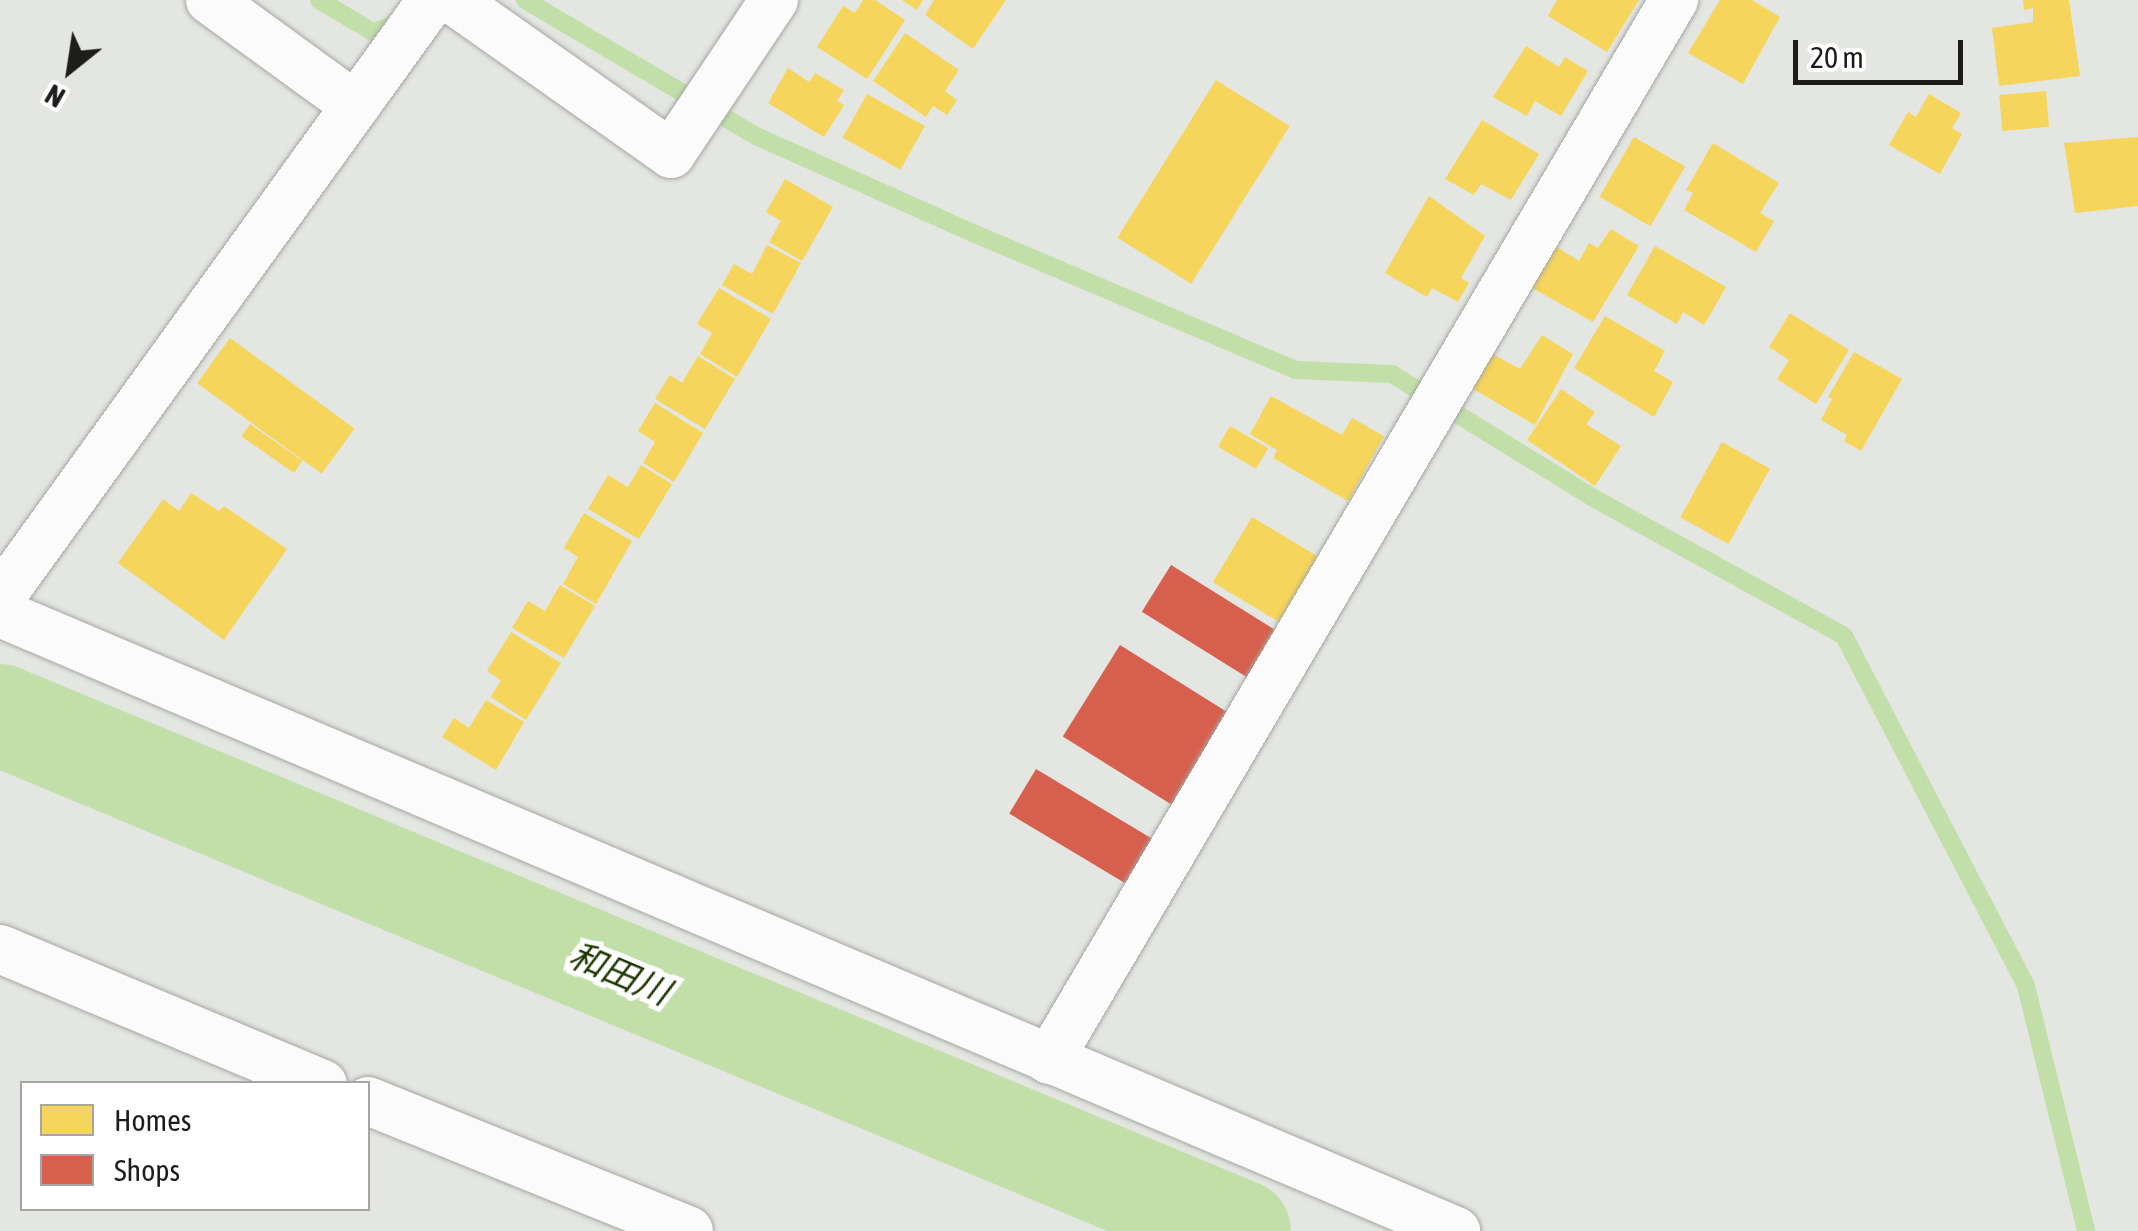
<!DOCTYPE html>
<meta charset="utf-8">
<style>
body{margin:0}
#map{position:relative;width:2138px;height:1231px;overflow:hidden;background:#e4e6e2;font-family:"Asap Condensed","Noto Sans JP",sans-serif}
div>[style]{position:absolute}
.homes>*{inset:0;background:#f6d55c;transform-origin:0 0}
.shops>*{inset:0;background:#d6604d;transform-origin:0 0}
.stream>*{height:18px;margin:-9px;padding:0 9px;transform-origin:9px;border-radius:9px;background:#c2dfaa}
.river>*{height:102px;margin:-51px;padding:0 51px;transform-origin:51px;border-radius:51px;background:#c2dfaa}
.roads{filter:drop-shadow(0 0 2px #a5a7a3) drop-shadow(0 0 2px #a5a7a3)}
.minor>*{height:48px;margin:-24px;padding:0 24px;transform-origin:24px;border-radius:24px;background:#fbfbfb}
span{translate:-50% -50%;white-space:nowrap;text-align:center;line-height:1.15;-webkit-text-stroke:10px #fff;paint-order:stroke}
.water-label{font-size:35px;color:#1e3702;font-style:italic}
.legend{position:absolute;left:20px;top:1081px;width:350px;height:130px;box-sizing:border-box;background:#fff;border:2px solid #a5a5a4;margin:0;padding:12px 18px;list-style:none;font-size:30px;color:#1d1e1c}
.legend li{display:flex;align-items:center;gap:20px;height:50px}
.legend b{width:50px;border:2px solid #a5a5a4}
.north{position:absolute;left:20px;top:20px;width:100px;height:100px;-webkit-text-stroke:8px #fff;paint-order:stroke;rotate:210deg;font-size:28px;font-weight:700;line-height:40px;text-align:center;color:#1d1e1c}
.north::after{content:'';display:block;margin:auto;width:35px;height:45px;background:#1d1e1c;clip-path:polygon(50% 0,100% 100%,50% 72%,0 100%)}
.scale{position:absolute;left:1793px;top:40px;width:170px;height:45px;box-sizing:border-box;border:5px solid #1d1e1c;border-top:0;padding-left:12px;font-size:30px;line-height:35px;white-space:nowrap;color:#1d1e1c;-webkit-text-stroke:8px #fff;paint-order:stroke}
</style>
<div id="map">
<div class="homes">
<div style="clip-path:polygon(863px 0,875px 0,905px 20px,867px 79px,817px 47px,843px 6px,855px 13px)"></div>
<div style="clip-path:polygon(902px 0,923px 0,917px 10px)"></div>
<div style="clip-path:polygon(934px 0,1006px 0,973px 49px,925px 15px)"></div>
<div style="clip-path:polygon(1557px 0,1639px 0,1607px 52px,1548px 16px)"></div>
<div style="clip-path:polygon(1720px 0,1752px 0,1780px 17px,1743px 84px,1688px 53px)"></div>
<div style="clip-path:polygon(2023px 0,2069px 0,2080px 76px,1999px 86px,1992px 28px,2033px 22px,2033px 8px,2024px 10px)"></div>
<div style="clip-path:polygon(905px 33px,959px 70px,945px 91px,957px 100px,947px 115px,933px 106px,926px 117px,873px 81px)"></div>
<div style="clip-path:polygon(1526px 46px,1559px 67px,1565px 57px,1588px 71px,1561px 116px,1535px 101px,1527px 116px,1493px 97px)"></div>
<div style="clip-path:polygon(788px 68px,809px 82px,815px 73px,844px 90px,837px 101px,844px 105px,824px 137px,768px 103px)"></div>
<div style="left:1216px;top:80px;width:87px;height:186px;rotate:32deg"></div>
<div style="left:2046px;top:91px;width:36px;height:47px;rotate:85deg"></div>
<div style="left:867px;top:94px;width:66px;height:50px;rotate:29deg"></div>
<div style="clip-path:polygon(1929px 94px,1961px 113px,1952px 128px,1962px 134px,1940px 174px,1889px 145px,1908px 112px,1916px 117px)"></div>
<div style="clip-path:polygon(1482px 120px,1539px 154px,1511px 200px,1481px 184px,1474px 195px,1445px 179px)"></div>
<div style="left:1634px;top:137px;width:59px;height:69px;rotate:30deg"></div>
<div style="clip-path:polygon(2138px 137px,2138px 206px,2075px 213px,2064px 143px)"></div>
<div style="clip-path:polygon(1713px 143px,1779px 183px,1760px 213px,1774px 221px,1756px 252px,1684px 210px,1693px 193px,1686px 190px)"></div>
<div style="clip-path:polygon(785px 179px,833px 207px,802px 261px,769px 242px,781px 221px,766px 212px)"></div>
<div style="clip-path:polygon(1429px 196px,1485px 236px,1461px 278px,1469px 283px,1458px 302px,1432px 288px,1427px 297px,1385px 273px)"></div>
<div style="clip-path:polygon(1611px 229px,1639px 246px,1593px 322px,1527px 285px,1552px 244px,1579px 261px,1589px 243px,1598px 248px)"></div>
<div style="clip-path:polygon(767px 245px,801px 263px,773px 314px,722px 285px,734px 264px,752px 274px)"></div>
<div style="clip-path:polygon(1655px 246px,1726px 287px,1704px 325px,1683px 312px,1677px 324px,1627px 295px)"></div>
<div style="clip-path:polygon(719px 288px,771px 319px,737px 377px,700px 354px,712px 333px,697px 324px)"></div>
<div style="clip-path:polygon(1790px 313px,1849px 350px,1816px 404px,1777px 379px,1789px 360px,1769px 347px)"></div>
<div style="clip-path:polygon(1605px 316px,1665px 351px,1654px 371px,1673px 382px,1654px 417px,1574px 368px)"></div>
<div style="clip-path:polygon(1542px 335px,1573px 354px,1535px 425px,1468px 386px,1489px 352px,1520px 369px)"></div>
<div style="left:230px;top:338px;width:154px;height:56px;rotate:36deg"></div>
<div style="clip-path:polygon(1854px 352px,1902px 379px,1861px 451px,1844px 441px,1847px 435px,1821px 420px,1832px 399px,1828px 397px)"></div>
<div style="clip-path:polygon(698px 356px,735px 379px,705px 429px,655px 399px,670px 375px,682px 383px)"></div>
<div style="clip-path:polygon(1561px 389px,1595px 412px,1586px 424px,1621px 446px,1595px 486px,1527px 440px)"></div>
<div style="clip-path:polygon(1271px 396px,1342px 435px,1352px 418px,1384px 436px,1348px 501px,1273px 458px,1277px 450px,1250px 434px)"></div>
<div style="clip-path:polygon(655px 403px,703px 433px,674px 482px,643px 463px,655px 442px,638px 431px)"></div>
<div style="left:250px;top:424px;width:64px;height:15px;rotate:35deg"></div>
<div style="left:1230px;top:426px;width:44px;height:24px;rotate:30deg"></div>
<div style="left:1722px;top:442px;width:55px;height:86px;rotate:29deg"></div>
<div style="clip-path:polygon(641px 465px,672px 484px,639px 539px,588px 509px,608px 475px,628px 487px)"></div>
<div style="clip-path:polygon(191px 493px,219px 511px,224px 506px,287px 549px,224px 640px,118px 563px,163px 499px,179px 511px)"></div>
<div style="clip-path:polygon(584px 513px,632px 541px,596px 604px,563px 584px,578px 557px,564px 548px)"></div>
<div style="left:1252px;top:517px;width:85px;height:76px;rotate:31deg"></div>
<div style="clip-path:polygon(560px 585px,595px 606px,564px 658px,512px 628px,528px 601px,545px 611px)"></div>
<div style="clip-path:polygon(511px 632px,561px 663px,526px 720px,491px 697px,501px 680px,487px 671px)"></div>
<div style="clip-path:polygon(486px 700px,524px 722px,496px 770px,442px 737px,454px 718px,469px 728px)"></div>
</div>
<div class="shops">
<div style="left:1171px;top:565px;width:141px;height:55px;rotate:32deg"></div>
<div style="left:1120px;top:645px;width:138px;height:108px;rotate:32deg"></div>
<div style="left:1036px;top:769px;width:149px;height:52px;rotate:31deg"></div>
</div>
<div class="stream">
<div style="left:319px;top:0;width:63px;rotate:30.7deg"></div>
<div style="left:373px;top:32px;width:32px;rotate:-18deg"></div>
<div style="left:525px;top:0;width:268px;rotate:30.5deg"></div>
<div style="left:756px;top:136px;width:238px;rotate:24.1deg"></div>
<div style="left:973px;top:233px;width:351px;rotate:23deg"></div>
<div style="left:1296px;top:370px;width:96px;rotate:2.4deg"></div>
<div style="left:1392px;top:374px;width:241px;rotate:31.6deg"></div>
<div style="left:1597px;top:500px;width:282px;rotate:28.8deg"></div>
<div style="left:1844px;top:636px;width:394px;rotate:62.5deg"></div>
<div style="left:2026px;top:986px;width:252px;rotate:76.2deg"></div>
</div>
<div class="river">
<div style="left:0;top:715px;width:1343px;rotate:22.59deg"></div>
</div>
<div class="roads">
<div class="minor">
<div style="left:210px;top:0;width:180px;rotate:36deg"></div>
<div style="left:453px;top:0;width:267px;rotate:35.2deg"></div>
<div style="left:671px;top:154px;width:185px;rotate:-56.2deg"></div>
<div style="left:0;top:598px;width:738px;rotate:-54.16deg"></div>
<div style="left:0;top:613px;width:1582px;rotate:23deg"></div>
<div style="left:0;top:949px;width:350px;rotate:22.7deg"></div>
<div style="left:1049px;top:1060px;width:1231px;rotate:-59.48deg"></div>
<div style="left:368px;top:1101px;width:346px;rotate:22deg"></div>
</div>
</div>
<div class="water-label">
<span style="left:620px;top:973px;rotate:23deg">和田川</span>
</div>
<ul class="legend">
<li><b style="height:28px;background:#f6d55c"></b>Homes</li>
<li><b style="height:28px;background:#d6604d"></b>Shops</li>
</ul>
<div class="north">N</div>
<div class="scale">20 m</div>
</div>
